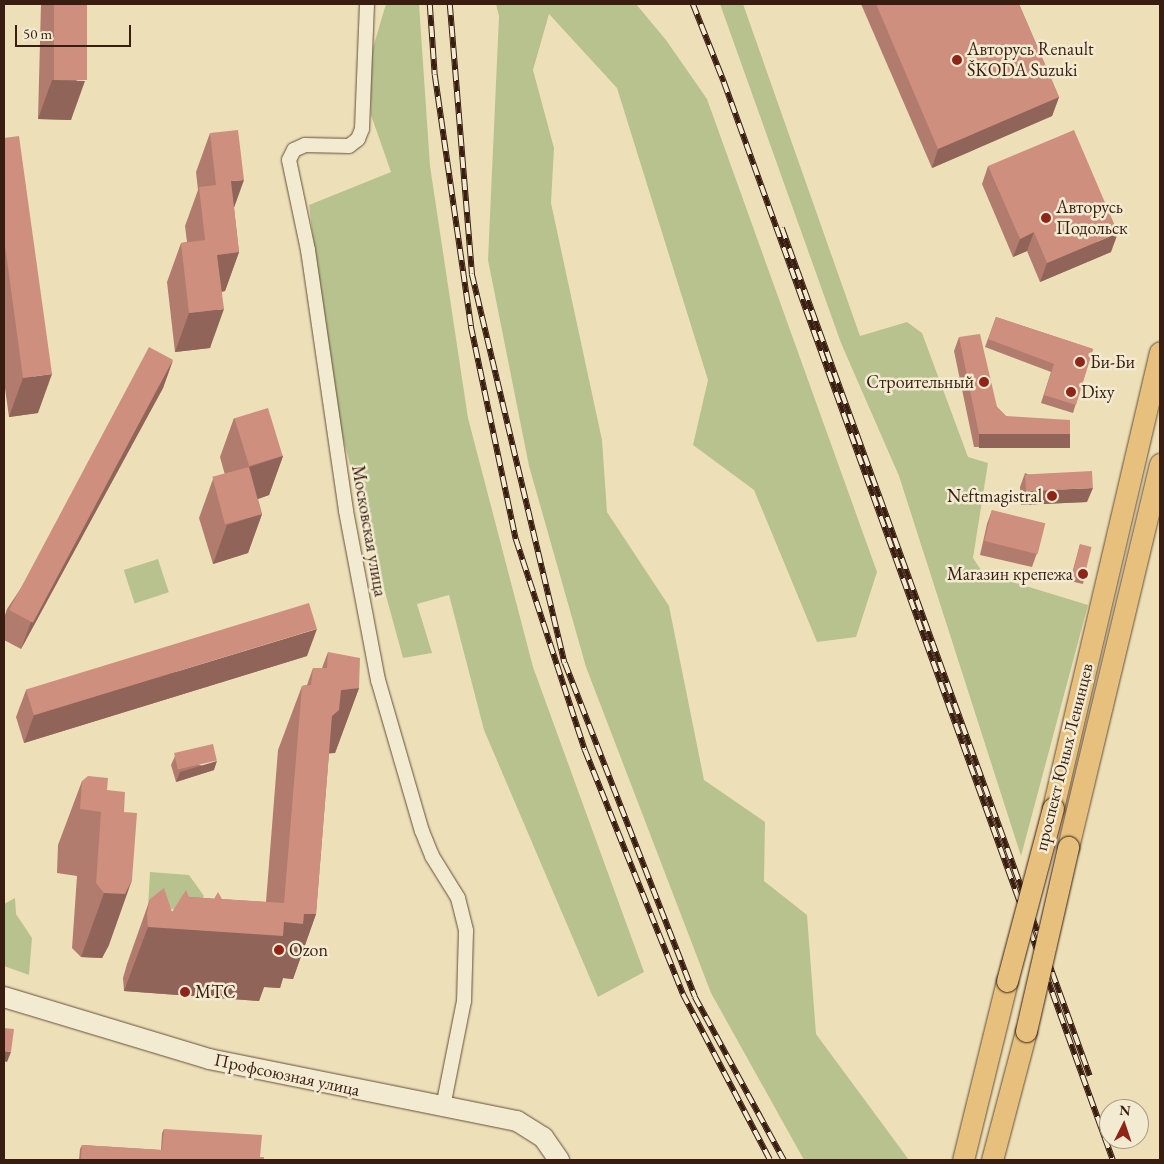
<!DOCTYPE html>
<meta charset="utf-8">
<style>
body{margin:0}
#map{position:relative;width:1164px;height:1164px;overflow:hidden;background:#ede0b8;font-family:"EB Garamond",serif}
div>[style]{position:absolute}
.green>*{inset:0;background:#b8c28f;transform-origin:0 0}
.roads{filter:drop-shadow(0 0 1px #654e3a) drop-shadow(0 0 1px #654e3a)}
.street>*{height:14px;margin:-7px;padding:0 7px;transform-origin:7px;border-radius:7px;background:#f3ebd1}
.secondary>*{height:20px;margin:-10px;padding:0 10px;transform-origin:10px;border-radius:10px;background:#f3ebd1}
.primary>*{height:21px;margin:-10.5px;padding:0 10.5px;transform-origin:10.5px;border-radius:10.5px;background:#e6c07c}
.rail>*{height:5.5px;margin-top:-2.75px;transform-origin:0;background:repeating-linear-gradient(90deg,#f3ebd1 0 11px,#381d10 0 22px);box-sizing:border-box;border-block:1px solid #381d10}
.bridges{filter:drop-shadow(0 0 1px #381d10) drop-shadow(0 0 1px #381d10)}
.primary-bridge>*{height:21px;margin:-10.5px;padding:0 10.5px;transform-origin:10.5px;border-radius:10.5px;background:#e6c07c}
.wall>*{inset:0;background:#b17b6d}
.shaded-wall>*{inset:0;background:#906459;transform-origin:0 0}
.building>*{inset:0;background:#ce8f7f;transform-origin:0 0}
.dots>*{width:14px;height:14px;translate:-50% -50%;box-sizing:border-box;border:2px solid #f3ebd1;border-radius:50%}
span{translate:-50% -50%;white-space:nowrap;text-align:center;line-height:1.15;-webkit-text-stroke:5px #f3ebd1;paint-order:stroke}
.poi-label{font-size:18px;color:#381d10}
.left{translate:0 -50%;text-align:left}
.right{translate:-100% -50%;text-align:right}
.street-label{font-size:18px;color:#381d10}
.frame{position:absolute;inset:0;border:5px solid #381d10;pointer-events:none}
.north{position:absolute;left:1099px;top:1099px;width:50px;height:50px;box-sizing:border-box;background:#f3ebd1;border:1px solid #a89984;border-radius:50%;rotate:4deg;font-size:14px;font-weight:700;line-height:20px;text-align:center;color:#381d10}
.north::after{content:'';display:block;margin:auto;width:18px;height:22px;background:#8f2418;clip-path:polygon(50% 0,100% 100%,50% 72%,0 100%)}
.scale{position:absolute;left:15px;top:25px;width:116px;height:22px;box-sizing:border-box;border:2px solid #381d10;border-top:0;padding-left:6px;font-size:15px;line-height:18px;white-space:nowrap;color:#381d10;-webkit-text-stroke:4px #f3ebd1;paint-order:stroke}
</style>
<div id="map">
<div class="green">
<div style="clip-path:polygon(386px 4px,419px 4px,430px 166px,468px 418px,533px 667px,644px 972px,598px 997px,484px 730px,449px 595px,417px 604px,432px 653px,403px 658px,334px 405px,309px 205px,391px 172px,371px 115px,370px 58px)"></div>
<div style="clip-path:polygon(496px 4px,636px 4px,666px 40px,707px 99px,877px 572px,856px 637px,817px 642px,754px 490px,693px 445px,708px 380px,617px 88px,549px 14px,533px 70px,554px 148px,551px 203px,602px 440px,607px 512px,669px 606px,704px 780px,765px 822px,764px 881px,807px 915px,816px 1034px,909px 1160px,804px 1160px,711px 993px,586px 667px,529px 466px,488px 260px,499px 16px)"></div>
<div style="clip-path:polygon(720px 4px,743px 4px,860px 336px,907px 322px,922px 333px,968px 457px,988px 463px,973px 558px,983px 573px,1088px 605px,1021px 856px,899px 476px,841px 343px)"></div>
<div style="left:158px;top:559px;width:35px;height:36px;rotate:72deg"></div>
<div style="clip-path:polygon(150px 872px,189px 875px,204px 896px,200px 904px,186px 910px,148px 907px)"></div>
<div style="clip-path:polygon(15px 898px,16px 914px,32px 938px,29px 975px,4px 966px,4px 904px)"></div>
</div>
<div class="roads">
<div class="street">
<div style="left:367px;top:4px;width:125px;rotate:92.3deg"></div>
<div style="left:362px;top:129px;width:11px;rotate:112deg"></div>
<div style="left:358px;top:139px;width:11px;rotate:142deg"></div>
<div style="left:349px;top:146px;width:44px;rotate:-178.7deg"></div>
<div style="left:305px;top:145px;width:12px;rotate:156deg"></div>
<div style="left:294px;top:150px;width:11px;rotate:117deg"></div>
<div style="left:289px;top:160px;width:92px;rotate:78.1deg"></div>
<div style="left:308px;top:250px;width:264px;rotate:81.7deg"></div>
<div style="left:346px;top:511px;width:172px;rotate:79.3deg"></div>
<div style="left:378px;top:680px;width:157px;rotate:73.8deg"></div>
<div style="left:422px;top:831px;width:27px;rotate:68deg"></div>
<div style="left:432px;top:856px;width:49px;rotate:58.2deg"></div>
<div style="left:458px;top:898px;width:34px;rotate:76deg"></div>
<div style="left:466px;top:931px;width:70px;rotate:91.6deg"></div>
<div style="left:464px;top:1001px;width:108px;rotate:101.2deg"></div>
</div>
<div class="secondary">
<div style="left:4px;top:997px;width:214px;rotate:16.8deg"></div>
<div style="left:209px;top:1059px;width:314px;rotate:11.4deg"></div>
<div style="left:517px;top:1121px;width:31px;rotate:32deg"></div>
<div style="left:543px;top:1137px;width:28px;rotate:55deg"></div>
</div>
<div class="primary">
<div style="left:1053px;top:808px;width:468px;rotate:-76.8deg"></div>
<div style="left:1068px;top:847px;width:394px;rotate:-76.5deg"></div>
<div style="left:963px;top:1160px;width:184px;rotate:-76.2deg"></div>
<div style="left:992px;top:1160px;width:133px;rotate:-75.2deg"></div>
</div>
</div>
<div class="rail">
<div style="left:430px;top:4px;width:71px;rotate:86deg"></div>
<div style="left:435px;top:75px;width:254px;rotate:81.8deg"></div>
<div style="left:471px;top:326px;width:218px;rotate:78.1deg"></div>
<div style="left:516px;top:539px;width:222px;rotate:71.9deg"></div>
<div style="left:585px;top:750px;width:263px;rotate:68.1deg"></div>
<div style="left:683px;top:994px;width:187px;rotate:62.3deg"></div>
<div style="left:450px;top:4px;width:271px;rotate:85.3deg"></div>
<div style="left:472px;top:274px;width:400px;rotate:76.6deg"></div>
<div style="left:565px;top:663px;width:358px;rotate:68.7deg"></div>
<div style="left:695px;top:997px;width:186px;rotate:61.4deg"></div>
<div style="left:693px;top:4px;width:84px;rotate:68.3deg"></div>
<div style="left:724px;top:82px;width:1146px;rotate:70.16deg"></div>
<div style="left:782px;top:228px;width:902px;rotate:70.04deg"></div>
</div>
<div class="bridges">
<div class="primary-bridge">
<div style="left:1007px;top:981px;width:179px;rotate:-75.1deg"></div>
<div style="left:1026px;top:1031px;width:189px;rotate:-77.1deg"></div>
</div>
</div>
<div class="wall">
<div style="clip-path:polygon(41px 4px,87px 4px,71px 120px,38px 119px)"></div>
<div style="clip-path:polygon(861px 4px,1019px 4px,1059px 97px,1052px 116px,932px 168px)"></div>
<div style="clip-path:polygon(210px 133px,234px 208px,239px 252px,225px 291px,222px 292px,210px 348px,175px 352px,167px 282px,181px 243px,187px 242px,185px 226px,198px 190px,196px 172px)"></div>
<div style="clip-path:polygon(4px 138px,38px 413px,9px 417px,4px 381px)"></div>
<div style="clip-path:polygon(988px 166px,1111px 252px,1040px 282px,1027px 251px,1013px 257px,982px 184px)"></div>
<div style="clip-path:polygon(996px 317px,1093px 349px,1073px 413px,1041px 403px,1051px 372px,985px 347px)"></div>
<div style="clip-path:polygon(959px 337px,997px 407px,1006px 416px,1070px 434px,1065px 447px,974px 447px,954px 351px)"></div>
<div style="clip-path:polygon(173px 360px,163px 388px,21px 649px,4px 640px,4px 618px,7px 609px)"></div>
<div style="clip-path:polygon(234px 418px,283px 456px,269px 495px,258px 499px,262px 514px,248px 553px,213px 564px,199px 518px,213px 479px,225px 475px,220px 457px)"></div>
<div style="clip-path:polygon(1025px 473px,1087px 502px,1021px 505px,1020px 487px)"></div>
<div style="clip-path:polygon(992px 510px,1037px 553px,1032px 567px,980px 555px,987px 524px)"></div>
<div style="clip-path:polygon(1080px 544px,1084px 579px,1083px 584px,1070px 581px)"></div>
<div style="clip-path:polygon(328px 652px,359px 688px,335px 753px,329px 753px,316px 914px,293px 979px,283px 978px,280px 988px,264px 987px,259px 1001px,124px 991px,123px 978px,127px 964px,150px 899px,172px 912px,189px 897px,266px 902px,278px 750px,302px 686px,307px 685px,313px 668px,322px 668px)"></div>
<div style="clip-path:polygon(307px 656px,24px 743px,16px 717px,26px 690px)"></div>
<div style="clip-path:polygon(175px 756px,214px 770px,176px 782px,171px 765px)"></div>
<div style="clip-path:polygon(82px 781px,107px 790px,109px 945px,102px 958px,81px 957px,72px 948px,77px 876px,57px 873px,58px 845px)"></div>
<div style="clip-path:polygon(164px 1129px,260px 1157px,264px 1160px,79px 1160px,80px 1149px,82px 1145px,161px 1150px,162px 1133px)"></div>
</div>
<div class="shaded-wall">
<div style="clip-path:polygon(52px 80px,85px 81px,71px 120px,38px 119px)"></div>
<div style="clip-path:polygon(1059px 97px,1052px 116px,932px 168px,938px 149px)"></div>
<div style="clip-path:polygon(244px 180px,230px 219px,231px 181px)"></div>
<div style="clip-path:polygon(1034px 232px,1027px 251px,1013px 257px,1020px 239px)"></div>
<div style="clip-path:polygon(1118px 233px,1111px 252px,1040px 282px,1047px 263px)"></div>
<div style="clip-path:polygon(239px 252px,225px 291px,203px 294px,217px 255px)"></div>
<div style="clip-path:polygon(224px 309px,210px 348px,175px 352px,189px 313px)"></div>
<div style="clip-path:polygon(173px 360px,163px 388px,21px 649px,31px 622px)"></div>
<div style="clip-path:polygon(52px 374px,38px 413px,9px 417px,23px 378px)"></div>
<div style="left:979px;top:434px;width:91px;height:14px"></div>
<div style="clip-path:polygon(283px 456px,269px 495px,235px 507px,249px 467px)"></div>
<div style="clip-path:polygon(1093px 488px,1087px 502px,1021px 505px,1026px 491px)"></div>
<div style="clip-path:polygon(262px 514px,248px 553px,213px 564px,227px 525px)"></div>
<div style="clip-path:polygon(317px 629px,307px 656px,24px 743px,34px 715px)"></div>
<div style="clip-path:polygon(359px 688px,335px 753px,323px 754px,308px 780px,341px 690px)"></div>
<div style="clip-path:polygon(217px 761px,214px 770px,176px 782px,180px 772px)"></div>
<div style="clip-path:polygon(132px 880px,109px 945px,102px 958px,81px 957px,104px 893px)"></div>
<div style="clip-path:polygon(304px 914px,316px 914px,293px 979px,283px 978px,280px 988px,264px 987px,259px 1001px,124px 991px,148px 927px,284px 922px)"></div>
<div style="clip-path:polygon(4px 1051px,11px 1052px,7px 1062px,4px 1061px)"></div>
</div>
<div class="building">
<div style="left:54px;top:4px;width:33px;height:76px"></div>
<div style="clip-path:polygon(876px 4px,1019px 4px,1059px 97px,938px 149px)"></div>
<div style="clip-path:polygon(238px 130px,244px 180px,231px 181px,239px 252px,217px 255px,224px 309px,189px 313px,181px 243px,205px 240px,199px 187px,216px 185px,210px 133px)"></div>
<div style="clip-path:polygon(1074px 130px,1118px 233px,1047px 263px,1034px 232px,1020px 239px,988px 166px)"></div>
<div style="clip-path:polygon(19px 136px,52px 374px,23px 378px,4px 238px,4px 138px)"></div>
<div style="clip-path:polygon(996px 317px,1093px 349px,1076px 405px,1044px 395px,1054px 364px,988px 339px)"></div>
<div style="clip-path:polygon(980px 334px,997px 407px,1006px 416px,1070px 420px,1070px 434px,979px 434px,959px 337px)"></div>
<div style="left:149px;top:347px;width:27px;height:298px;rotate:28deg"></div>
<div style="left:268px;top:408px;width:50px;height:35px;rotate:73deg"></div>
<div style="left:249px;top:467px;width:49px;height:38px;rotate:75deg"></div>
<div style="left:1092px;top:471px;width:17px;height:67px;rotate:87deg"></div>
<div style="left:992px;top:510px;width:55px;height:32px;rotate:14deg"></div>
<div style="left:1080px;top:544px;width:12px;height:33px;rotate:14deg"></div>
<div style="left:309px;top:603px;width:27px;height:296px;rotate:73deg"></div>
<div style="clip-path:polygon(328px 652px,360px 658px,359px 688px,341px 690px,339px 710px,332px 716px,316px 914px,304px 914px,303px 924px,284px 922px,283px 936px,148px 927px,147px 914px,150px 899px,164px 888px,172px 912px,186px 890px,189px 897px,214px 899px,218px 892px,222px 899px,284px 903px,302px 686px,311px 685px,313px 668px,327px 668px)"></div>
<div style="left:213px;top:744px;width:17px;height:40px;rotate:77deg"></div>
<div style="clip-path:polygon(88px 776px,108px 778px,107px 790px,125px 792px,124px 812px,137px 813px,132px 880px,125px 894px,104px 893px,96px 883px,101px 812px,80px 809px,82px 781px)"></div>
<div style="clip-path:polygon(4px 1028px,14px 1029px,11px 1052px,4px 1051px)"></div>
<div style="clip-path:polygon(164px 1129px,262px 1135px,260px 1157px,264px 1157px,264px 1160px,81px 1160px,82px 1145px,162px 1150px)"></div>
</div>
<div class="dots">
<div style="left:957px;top:60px;background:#8f2418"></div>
<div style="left:1046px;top:218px;background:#8f2418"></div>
<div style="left:1080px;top:362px;background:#8f2418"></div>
<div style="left:984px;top:382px;background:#8f2418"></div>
<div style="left:1071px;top:392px;background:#8f2418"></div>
<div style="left:1052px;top:496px;background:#8f2418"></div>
<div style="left:1083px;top:574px;background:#8f2418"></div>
<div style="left:279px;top:950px;background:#8f2418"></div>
<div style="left:185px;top:992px;background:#8f2418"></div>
</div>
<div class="poi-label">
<span class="left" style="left:967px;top:60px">Авторусь Renault<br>ŠKODA Suzuki</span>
<span class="left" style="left:1056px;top:218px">Авторусь<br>Подольск</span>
<span class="left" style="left:1090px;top:362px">Би-Би</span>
<span class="right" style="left:974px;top:382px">Строительный</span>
<span class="left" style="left:1081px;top:392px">Dixy</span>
<span class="right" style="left:1042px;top:496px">Neftmagistral</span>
<span class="right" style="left:1073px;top:574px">Магазин крепежа</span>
<span class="left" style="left:289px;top:950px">Ozon</span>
<span class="left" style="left:195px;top:992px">МТС</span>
</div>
<div class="street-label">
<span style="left:369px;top:531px;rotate:80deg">Московская улица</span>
<span style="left:1064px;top:757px;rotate:-76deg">проспект Юных Ленинцев</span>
<span style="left:287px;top:1075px;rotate:12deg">Профсоюзная улица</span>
</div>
<div class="frame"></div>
<div class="north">N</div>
<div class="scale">50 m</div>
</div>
